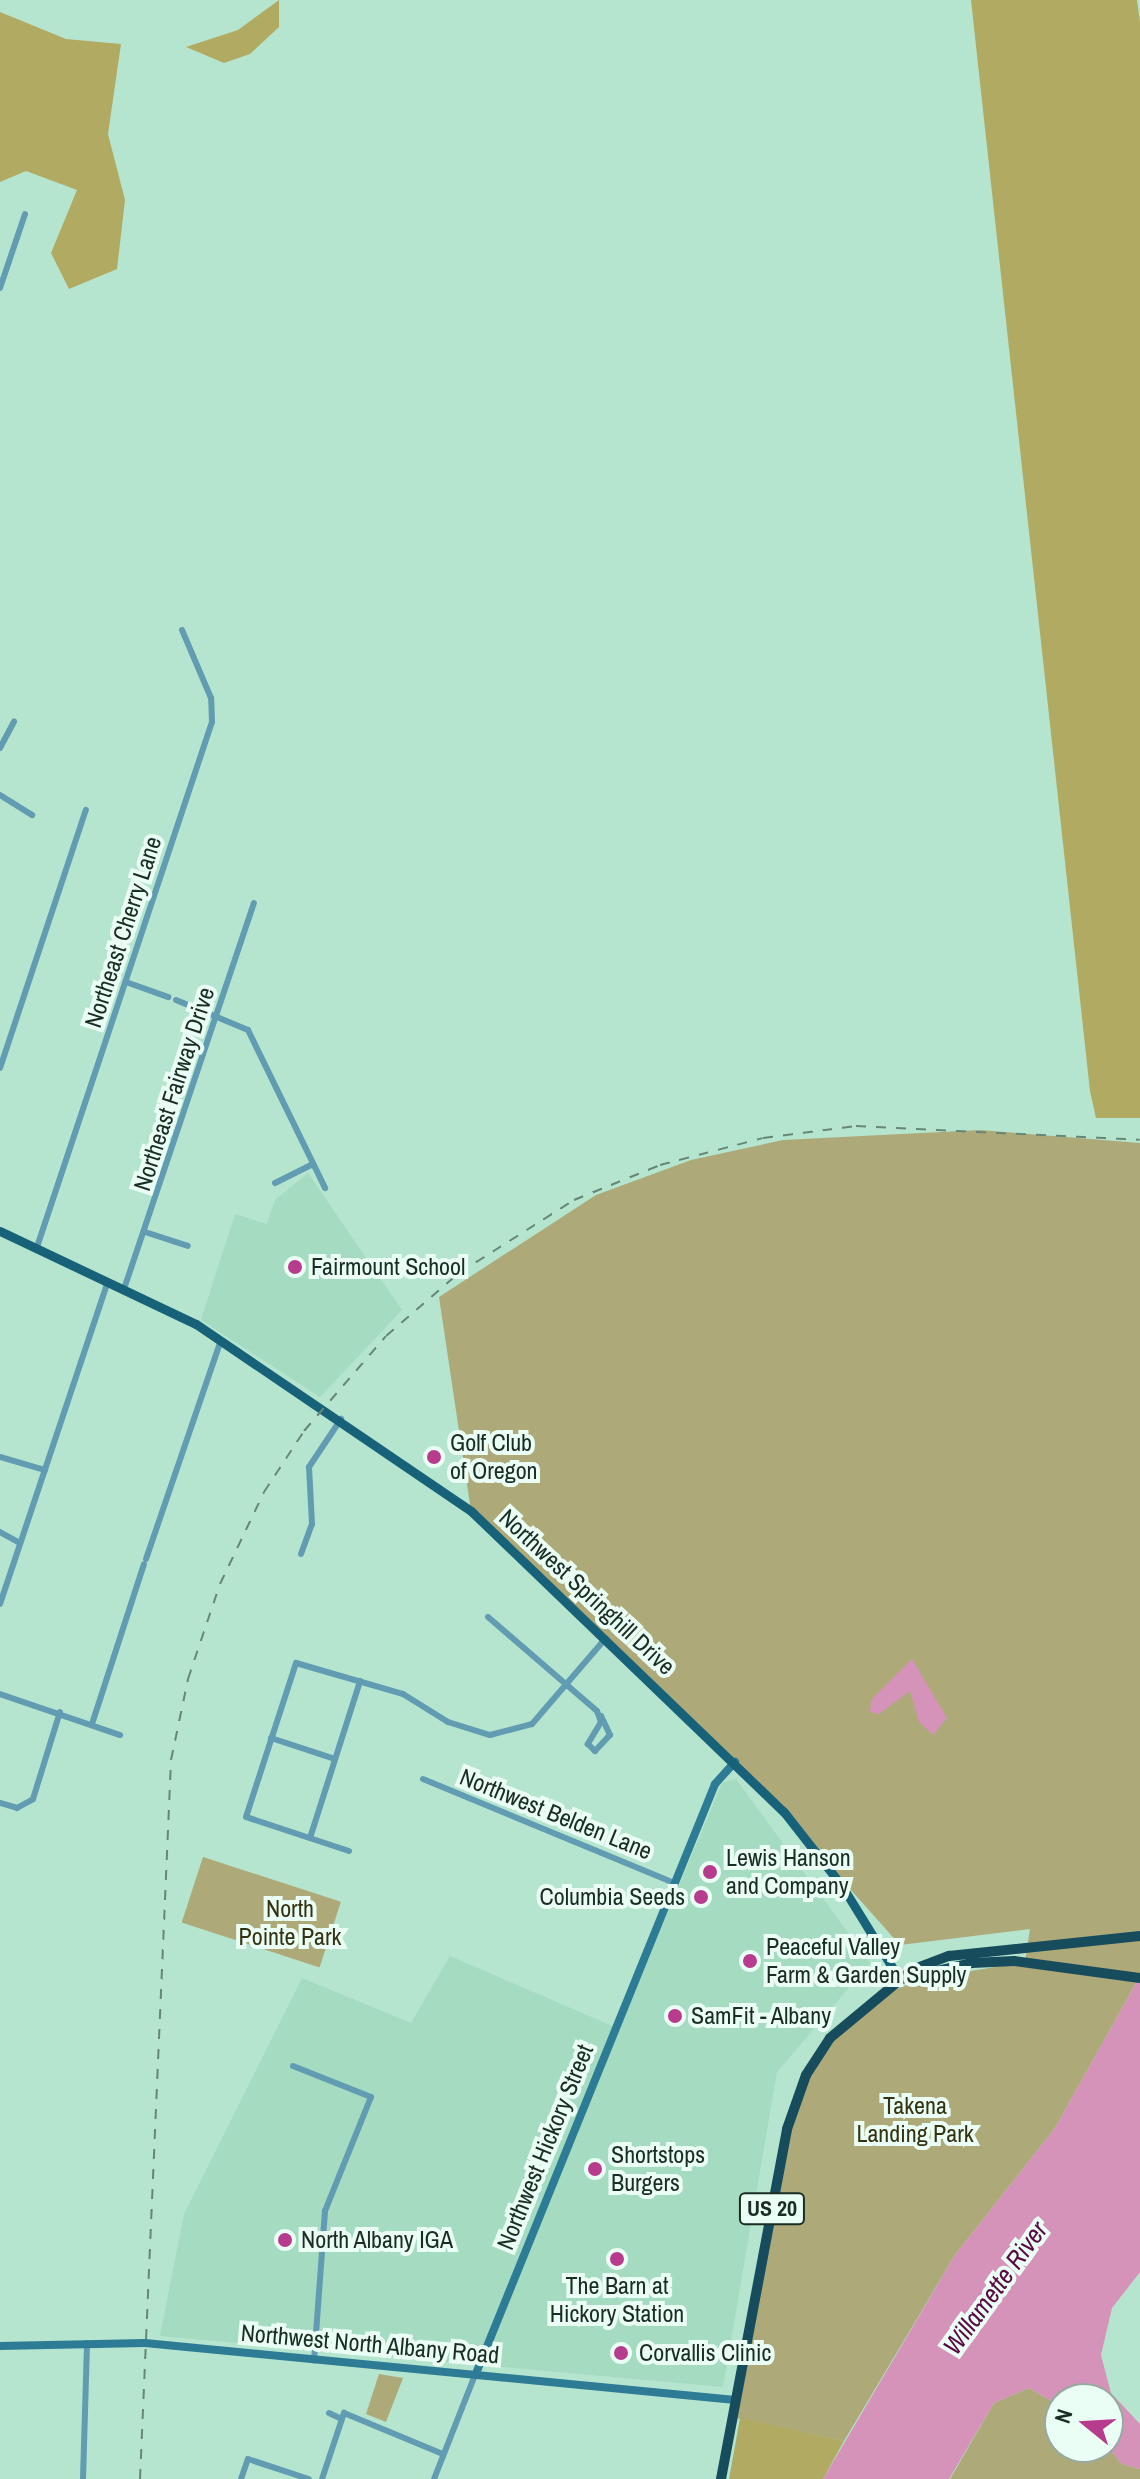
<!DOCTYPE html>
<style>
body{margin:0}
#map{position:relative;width:1140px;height:2479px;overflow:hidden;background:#b5e5ce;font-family:"Archivo Narrow",sans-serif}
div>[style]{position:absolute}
.built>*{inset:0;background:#a4dbc1}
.green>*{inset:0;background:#ada979;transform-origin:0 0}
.forest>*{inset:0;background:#b1aa62}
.water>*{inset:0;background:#d693ba}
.street>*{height:6px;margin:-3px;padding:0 3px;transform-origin:3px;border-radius:3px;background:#619cb2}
.secondary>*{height:8px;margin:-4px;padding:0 4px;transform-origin:4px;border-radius:4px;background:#2e7b95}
.primary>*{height:9px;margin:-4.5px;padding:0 4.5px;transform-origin:4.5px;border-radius:4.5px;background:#176279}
.highway>*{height:10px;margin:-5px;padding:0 5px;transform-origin:5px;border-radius:5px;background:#174c5d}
.rail>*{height:2px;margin-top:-1px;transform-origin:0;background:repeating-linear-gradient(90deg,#668777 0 10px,transparent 0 20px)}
.dots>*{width:22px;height:22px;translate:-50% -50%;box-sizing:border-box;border:4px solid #ebfef5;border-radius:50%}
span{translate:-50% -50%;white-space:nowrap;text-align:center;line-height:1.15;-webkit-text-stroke:8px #ebfef5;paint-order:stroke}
.shield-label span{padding:2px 6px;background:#ebfef5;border:2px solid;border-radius:6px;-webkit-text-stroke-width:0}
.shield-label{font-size:22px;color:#1a2d24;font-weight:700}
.street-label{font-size:24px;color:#1a2d24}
.poi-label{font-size:24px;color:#1a2d24}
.left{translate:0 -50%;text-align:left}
.right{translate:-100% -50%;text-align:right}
.park-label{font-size:24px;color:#353212}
.water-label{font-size:26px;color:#5a0a42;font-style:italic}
.north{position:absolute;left:1044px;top:2383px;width:80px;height:80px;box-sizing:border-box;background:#ebfef5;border:2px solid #97aaa1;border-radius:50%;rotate:288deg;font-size:22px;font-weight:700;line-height:32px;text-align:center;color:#1a2d24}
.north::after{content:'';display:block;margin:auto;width:28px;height:36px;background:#b73c8d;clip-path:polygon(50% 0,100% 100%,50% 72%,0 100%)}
</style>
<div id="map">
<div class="built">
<div style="clip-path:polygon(308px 1173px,402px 1310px,320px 1397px,201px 1320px,235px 1214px,267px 1224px,275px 1200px)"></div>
<div style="clip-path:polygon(736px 1779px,870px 1963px,777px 2072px,723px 2387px,160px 2336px,184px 2214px,302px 1978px,411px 2023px,450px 1956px,619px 2029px,722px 1783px)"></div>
</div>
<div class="green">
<div style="clip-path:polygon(980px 1130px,1140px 1143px,1140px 1976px,1055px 2128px,955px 2255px,844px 2441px,732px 2417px,800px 2087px,830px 2038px,869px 2000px,922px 1979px,1025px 1962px,1030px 1929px,900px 1945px,759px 1787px,471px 1511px,439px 1297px,596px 1195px,691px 1160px,783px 1140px)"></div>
<div style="left:203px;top:1857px;width:145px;height:69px;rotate:18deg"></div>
<div style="clip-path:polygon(379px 2374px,403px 2378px,386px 2422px,366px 2414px)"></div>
<div style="clip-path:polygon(1029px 2388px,1060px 2406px,1060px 2447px,1108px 2447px,1122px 2464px,1140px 2469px,1140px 2479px,950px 2479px,994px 2403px)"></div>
</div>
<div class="forest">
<div style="clip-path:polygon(279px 0,279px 27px,250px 54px,224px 63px,186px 47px,238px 30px)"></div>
<div style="clip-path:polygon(971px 0,1137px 0,1140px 22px,1140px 1118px,1096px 1118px,1090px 1091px)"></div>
<div style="clip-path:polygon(0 12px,66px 39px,121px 44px,108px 134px,125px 200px,117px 269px,69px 289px,51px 253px,77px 190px,26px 171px,0 182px)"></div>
<div style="clip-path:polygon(740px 2418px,844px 2441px,823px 2479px,729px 2479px)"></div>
</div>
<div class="water">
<div style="clip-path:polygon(912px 1659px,947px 1718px,933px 1735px,919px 1722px,910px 1691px,879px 1714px,870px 1712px,871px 1700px)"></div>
<div style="clip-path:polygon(1140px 1976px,1140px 2272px,1112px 2308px,1101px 2355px,1111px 2393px,1140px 2424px,1140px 2469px,1122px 2464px,1108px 2447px,1108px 2399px,1060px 2399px,1060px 2406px,1029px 2388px,994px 2403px,949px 2479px,823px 2479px,955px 2255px,1055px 2128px)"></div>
</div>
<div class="street">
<div style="left:0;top:288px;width:78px;rotate:-71.3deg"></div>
<div style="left:0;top:748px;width:30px;rotate:-62deg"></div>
<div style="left:0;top:795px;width:38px;rotate:32deg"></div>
<div style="left:126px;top:982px;width:45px;rotate:19.7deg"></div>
<div style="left:176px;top:1000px;width:78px;rotate:22.6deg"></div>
<div style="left:248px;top:1030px;width:176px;rotate:64deg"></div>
<div style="left:0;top:1068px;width:272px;rotate:-71.6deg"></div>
<div style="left:275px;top:1183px;width:42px;rotate:-26.6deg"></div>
<div style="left:145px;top:1232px;width:45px;rotate:18deg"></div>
<div style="left:37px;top:1247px;width:553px;rotate:-71.57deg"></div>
<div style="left:212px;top:722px;width:24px;rotate:-92deg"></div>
<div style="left:211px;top:698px;width:74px;rotate:-113.1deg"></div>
<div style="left:125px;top:1286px;width:404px;rotate:-71.4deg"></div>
<div style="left:0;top:1457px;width:47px;rotate:16.1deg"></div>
<div style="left:0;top:1532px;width:23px;rotate:29deg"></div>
<div style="left:301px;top:1554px;width:32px;rotate:-70deg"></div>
<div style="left:312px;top:1524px;width:57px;rotate:-93deg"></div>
<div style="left:309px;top:1467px;width:58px;rotate:-56.3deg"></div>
<div style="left:146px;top:1559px;width:231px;rotate:-71.1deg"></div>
<div style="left:0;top:1604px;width:340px;rotate:-71.5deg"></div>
<div style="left:488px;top:1617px;width:144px;rotate:40.8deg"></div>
<div style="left:597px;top:1711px;width:12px;rotate:70deg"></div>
<div style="left:601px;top:1722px;width:26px;rotate:121deg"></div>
<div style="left:588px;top:1744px;width:10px;rotate:45deg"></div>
<div style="left:595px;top:1751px;width:22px;rotate:-47deg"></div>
<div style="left:610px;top:1735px;width:21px;rotate:-115deg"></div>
<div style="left:0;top:1694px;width:127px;rotate:18.9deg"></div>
<div style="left:92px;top:1724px;width:168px;rotate:-72deg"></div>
<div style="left:271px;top:1738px;width:67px;rotate:18.2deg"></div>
<div style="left:423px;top:1779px;width:272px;rotate:22.5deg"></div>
<div style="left:0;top:1803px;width:18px;rotate:16deg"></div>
<div style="left:17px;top:1808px;width:18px;rotate:-29deg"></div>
<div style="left:33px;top:1799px;width:91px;rotate:-72.8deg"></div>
<div style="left:310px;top:1838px;width:165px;rotate:-72.3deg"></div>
<div style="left:349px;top:1851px;width:108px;rotate:-161.7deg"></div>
<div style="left:246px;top:1817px;width:162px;rotate:-72deg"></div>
<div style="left:296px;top:1663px;width:111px;rotate:16.2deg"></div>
<div style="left:403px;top:1694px;width:53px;rotate:31.9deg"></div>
<div style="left:448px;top:1722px;width:44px;rotate:17.2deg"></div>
<div style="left:490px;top:1735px;width:43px;rotate:-14.7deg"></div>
<div style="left:532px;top:1724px;width:113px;rotate:-49.3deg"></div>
<div style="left:293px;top:2066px;width:84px;rotate:21.7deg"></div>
<div style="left:371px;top:2097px;width:123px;rotate:112deg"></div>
<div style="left:325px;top:2211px;width:150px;rotate:94.2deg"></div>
<div style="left:329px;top:2413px;width:14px;rotate:25deg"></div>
<div style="left:83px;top:2479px;width:136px;rotate:-88.3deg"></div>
<div style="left:241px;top:2479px;width:21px;rotate:-71deg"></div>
<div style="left:248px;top:2459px;width:64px;rotate:18.2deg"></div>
<div style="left:322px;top:2479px;width:70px;rotate:-71.6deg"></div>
<div style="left:344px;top:2413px;width:107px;rotate:22.5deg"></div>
<div style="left:434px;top:2479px;width:112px;rotate:-68.5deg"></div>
</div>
<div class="secondary">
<div style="left:0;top:2346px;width:145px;rotate:-1.2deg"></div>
<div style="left:145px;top:2343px;width:593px;rotate:5.52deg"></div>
<div style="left:477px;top:2371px;width:633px;rotate:-67.93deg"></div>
<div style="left:715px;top:1784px;width:30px;rotate:-48deg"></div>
</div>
<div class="primary">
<div style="left:0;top:1231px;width:217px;rotate:25.4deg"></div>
<div style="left:196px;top:1324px;width:333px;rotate:34.2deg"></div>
<div style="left:471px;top:1511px;width:434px;rotate:43.9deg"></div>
<div style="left:784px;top:1812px;width:94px;rotate:51.9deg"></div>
<div style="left:842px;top:1886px;width:110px;rotate:58.3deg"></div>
</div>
<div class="highway">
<div style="left:902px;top:1979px;width:72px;rotate:-12.9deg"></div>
<div style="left:972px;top:1963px;width:42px;rotate:-2.7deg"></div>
<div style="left:1014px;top:1961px;width:127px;rotate:7.7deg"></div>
<div style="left:721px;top:2479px;width:356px;rotate:-79.3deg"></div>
<div style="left:787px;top:2129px;width:57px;rotate:-70.6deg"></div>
<div style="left:806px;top:2075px;width:44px;rotate:-57deg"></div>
<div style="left:830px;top:2038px;width:107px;rotate:-39.7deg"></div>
<div style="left:912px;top:1970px;width:40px;rotate:-21deg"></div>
<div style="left:949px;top:1956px;width:192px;rotate:-6deg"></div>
</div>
<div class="rail">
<div style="left:140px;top:2479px;width:720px;rotate:-87.53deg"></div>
<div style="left:171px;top:1760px;width:83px;rotate:-78.1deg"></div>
<div style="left:188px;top:1679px;width:100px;rotate:-71.4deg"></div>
<div style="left:220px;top:1584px;width:102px;rotate:-64.4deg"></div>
<div style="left:264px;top:1492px;width:73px;rotate:-56.7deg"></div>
<div style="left:304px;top:1431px;width:125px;rotate:-49.2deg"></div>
<div style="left:386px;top:1336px;width:96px;rotate:-40.8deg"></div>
<div style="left:459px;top:1273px;width:136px;rotate:-32.4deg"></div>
<div style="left:574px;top:1200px;width:93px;rotate:-22.1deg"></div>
<div style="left:660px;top:1165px;width:106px;rotate:-14.7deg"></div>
<div style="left:763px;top:1138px;width:94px;rotate:-7.4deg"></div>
<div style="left:856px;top:1126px;width:284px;rotate:2.8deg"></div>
</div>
<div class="dots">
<div style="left:295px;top:1267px;background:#b73c8d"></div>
<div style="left:434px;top:1457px;background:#b73c8d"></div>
<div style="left:710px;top:1872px;background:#b73c8d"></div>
<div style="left:701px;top:1897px;background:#b73c8d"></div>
<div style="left:750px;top:1961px;background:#b73c8d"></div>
<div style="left:675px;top:2016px;background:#b73c8d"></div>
<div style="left:595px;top:2169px;background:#b73c8d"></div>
<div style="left:285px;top:2240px;background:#b73c8d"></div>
<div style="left:617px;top:2259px;background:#b73c8d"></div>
<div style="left:621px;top:2353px;background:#b73c8d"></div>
</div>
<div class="shield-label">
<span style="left:772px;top:2209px">US 20</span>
</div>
<div class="street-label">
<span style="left:123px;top:932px;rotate:-72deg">Northeast Cherry Lane</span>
<span style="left:174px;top:1089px;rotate:-72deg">Northeast Fairway Drive</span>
<span style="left:587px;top:1592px;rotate:43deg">Northwest Springhill Drive</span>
<span style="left:556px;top:1814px;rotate:22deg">Northwest Belden Lane</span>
<span style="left:545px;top:2147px;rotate:-68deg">Northwest Hickory Street</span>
<span style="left:370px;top:2344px;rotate:5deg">Northwest North Albany Road</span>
</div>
<div class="poi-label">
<span class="left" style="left:311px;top:1267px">Fairmount School</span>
<span class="left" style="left:450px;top:1457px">Golf Club<br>of Oregon</span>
<span class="left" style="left:726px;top:1872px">Lewis Hanson<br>and Company</span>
<span class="right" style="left:685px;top:1897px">Columbia Seeds</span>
<span class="left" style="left:766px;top:1961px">Peaceful Valley<br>Farm &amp; Garden Supply</span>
<span class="left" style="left:691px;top:2016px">SamFit - Albany</span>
<span class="left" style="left:611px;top:2169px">Shortstops<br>Burgers</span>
<span class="left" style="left:301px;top:2240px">North Albany IGA</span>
<span style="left:617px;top:2300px">The Barn at<br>Hickory Station</span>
<span class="left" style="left:639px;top:2353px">Corvallis Clinic</span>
</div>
<div class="park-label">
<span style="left:290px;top:1923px">North<br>Pointe Park</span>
<span style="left:915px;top:2120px">Takena<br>Landing Park</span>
</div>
<div class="water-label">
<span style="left:995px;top:2288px;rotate:-54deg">Willamette River</span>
</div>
<div class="north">N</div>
</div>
